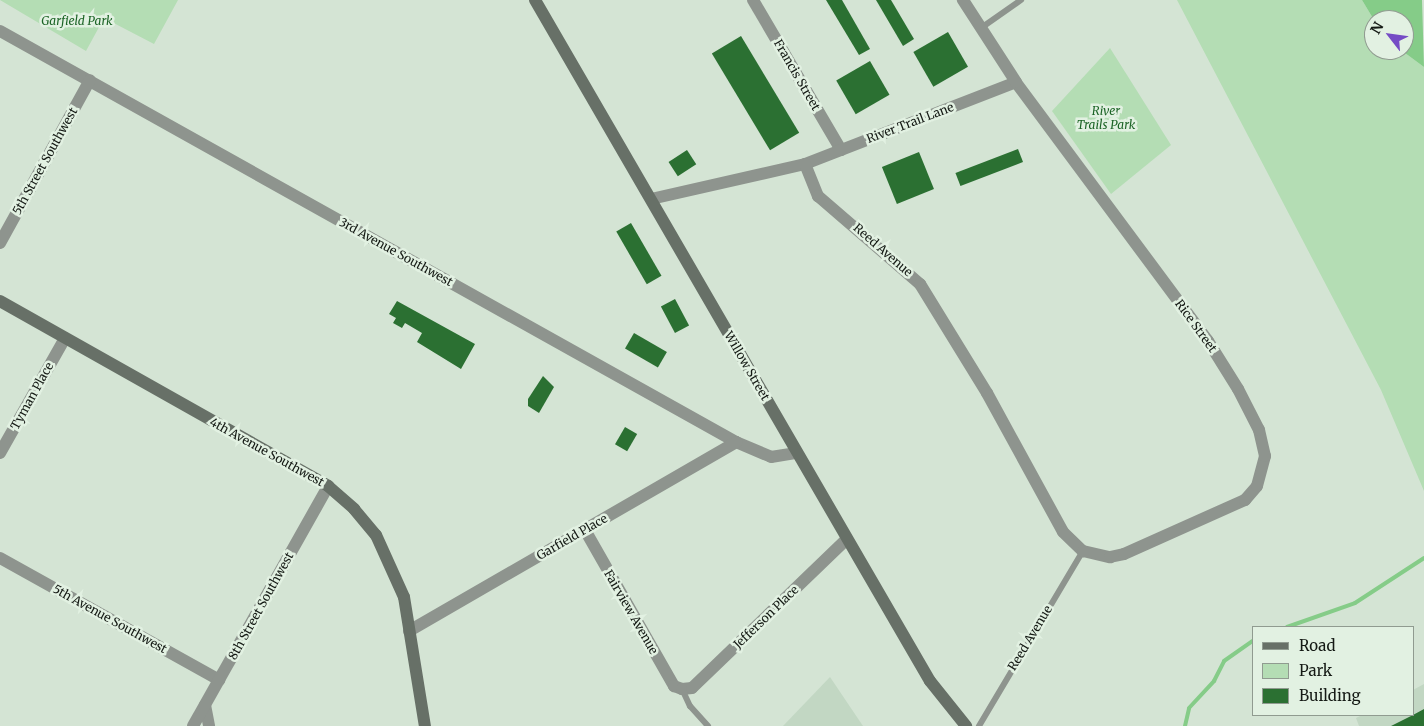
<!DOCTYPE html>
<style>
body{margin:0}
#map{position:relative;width:1424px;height:726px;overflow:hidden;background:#d4e4d4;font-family:Merriweather,serif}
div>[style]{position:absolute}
.built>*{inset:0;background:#c2d7c3}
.green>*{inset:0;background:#b4ddb4}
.water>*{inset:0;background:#85cc88}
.stream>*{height:4px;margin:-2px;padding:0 2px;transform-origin:2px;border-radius:2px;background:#85cc88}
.building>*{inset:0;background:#2b7032;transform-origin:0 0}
.lane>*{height:6px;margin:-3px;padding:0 3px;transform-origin:3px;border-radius:3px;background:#8e948e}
.street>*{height:12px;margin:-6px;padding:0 6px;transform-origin:6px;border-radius:6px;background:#8e948e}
.secondary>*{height:12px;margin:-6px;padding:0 6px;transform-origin:6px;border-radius:6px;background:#677067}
span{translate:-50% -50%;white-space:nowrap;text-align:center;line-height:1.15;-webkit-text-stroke:5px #e2f1e2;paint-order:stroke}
.park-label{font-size:12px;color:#1c6426;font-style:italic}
.street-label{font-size:12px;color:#141914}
.legend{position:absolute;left:1252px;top:626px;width:162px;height:90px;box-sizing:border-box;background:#e2f1e2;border:1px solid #909b90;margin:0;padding:6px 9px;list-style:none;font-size:15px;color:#141914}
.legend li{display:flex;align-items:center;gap:10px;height:25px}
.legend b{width:25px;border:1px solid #909b90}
.north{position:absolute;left:1364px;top:10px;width:50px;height:50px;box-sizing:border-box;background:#e2f1e2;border:1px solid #909b90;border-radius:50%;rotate:300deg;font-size:14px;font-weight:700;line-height:20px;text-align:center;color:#141914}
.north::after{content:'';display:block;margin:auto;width:18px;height:22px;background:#754cc5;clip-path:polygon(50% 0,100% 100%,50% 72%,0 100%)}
</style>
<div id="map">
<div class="built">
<div style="clip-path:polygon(830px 677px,863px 726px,783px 726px)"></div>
<div style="clip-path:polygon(1424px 684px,1424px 726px,1359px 726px,1356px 718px,1362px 715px,1413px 715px,1413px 690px)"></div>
</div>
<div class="green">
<div style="clip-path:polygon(0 0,178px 0,154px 44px,104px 18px,86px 51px)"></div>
<div style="clip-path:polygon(1177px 0,1362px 0,1374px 20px,1374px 50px,1401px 50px,1424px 67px,1424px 491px,1381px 390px)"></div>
<div style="clip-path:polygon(1110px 48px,1171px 145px,1111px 194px,1052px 111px)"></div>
</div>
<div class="water">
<div style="clip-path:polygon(1362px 0,1422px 0,1424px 67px,1401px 50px,1404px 20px,1374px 20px)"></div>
</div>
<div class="stream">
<div style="left:1287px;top:627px;width:72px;rotate:-19.4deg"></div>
<div style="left:1355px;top:603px;width:82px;rotate:-33.1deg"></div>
<div style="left:1185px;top:726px;width:18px;rotate:-77deg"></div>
<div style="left:1189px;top:708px;width:37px;rotate:-47deg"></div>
<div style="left:1214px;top:681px;width:22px;rotate:-63deg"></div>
<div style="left:1224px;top:661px;width:35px;rotate:-35deg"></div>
</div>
<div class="building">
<div style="clip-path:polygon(826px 0,842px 0,870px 49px,859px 55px)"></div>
<div style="clip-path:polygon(876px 0,891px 0,914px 39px,903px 46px)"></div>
<div style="left:948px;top:32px;width:40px;height:40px;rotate:60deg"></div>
<div style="left:741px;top:36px;width:113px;height:34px;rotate:59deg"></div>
<div style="left:870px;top:61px;width:39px;height:39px;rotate:60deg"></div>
<div style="left:1018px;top:149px;width:14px;height:67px;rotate:69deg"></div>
<div style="left:687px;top:150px;width:17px;height:22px;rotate:57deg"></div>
<div style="left:919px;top:152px;width:40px;height:40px;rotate:68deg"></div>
<div style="left:631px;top:223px;width:61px;height:17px;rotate:60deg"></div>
<div style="left:675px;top:299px;width:30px;height:16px;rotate:62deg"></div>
<div style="clip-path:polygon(397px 301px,475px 344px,461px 369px,417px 342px,422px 333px,405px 323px,402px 328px,393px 323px,396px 318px,389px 314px)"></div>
<div style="left:634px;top:333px;width:38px;height:18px;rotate:30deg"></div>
<div style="clip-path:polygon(543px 376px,554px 387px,539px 413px,528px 406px,528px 399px)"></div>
<div style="left:625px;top:427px;width:14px;height:20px;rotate:30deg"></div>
<div style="clip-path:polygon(1424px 709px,1424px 726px,1391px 726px,1413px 715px)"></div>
</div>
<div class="lane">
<div style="left:981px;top:28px;width:49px;rotate:-35deg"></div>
<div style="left:682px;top:689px;width:19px;rotate:65deg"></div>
<div style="left:690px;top:706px;width:27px;rotate:48deg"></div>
<div style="left:979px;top:726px;width:204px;rotate:-59.3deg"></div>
</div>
<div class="street">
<div style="left:753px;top:0;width:174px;rotate:59.6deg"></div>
<div style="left:0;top:31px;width:843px;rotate:29.18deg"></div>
<div style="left:736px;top:442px;width:38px;rotate:23deg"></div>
<div style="left:771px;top:457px;width:26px;rotate:-9deg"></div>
<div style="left:805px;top:164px;width:226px;rotate:-21.2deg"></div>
<div style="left:651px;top:199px;width:158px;rotate:-12.8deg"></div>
<div style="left:805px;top:164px;width:35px;rotate:68deg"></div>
<div style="left:818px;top:196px;width:135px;rotate:40.8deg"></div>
<div style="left:920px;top:284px;width:128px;rotate:58.4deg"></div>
<div style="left:987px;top:393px;width:158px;rotate:61.3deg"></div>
<div style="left:1063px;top:532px;width:28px;rotate:44deg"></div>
<div style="left:1083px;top:551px;width:28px;rotate:13deg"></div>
<div style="left:1110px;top:557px;width:14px;rotate:-12deg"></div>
<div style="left:1124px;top:554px;width:133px;rotate:-24.1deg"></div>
<div style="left:1245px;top:500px;width:18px;rotate:-49deg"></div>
<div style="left:1257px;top:486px;width:31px;rotate:-75deg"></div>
<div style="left:1265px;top:456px;width:27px;rotate:-103deg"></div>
<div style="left:1259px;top:430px;width:46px;rotate:-117.1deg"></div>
<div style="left:1238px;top:389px;width:57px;rotate:-122deg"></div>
<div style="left:1208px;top:341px;width:322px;rotate:-126.6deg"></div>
<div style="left:1016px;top:82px;width:98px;rotate:-122.9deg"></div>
<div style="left:0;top:243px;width:186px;rotate:-61.1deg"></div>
<div style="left:0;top:453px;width:132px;rotate:-60.5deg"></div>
<div style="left:585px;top:530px;width:180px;rotate:60.3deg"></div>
<div style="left:674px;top:686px;width:9px;rotate:21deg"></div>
<div style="left:682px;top:689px;width:10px;rotate:-6deg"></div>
<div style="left:692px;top:688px;width:215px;rotate:-43.9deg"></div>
<div style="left:0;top:558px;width:251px;rotate:29.1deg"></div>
<div style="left:409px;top:631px;width:378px;rotate:-30deg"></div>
<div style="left:205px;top:705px;width:21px;rotate:79deg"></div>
<div style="left:193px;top:726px;width:275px;rotate:-60.6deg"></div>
</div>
<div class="secondary">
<div style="left:535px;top:0;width:787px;rotate:59.89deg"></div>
<div style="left:930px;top:681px;width:58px;rotate:51.3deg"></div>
<div style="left:0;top:301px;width:377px;rotate:29.4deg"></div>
<div style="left:328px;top:486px;width:35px;rotate:41deg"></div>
<div style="left:354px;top:509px;width:34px;rotate:50deg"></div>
<div style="left:376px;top:535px;width:68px;rotate:65.7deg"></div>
<div style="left:404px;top:597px;width:131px;rotate:80.8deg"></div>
</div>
<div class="park-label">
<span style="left:77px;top:21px">Garfield Park</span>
<span style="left:1106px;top:118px">River<br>Trails Park</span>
</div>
<div class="street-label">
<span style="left:797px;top:75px;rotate:60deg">Francis Street</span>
<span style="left:910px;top:123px;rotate:-21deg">River Trail Lane</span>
<span style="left:45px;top:161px;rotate:-61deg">5th Street Southwest</span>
<span style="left:883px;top:250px;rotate:41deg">Reed Avenue</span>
<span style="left:396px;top:252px;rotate:29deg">3rd Avenue Southwest</span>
<span style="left:1196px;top:326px;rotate:54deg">Rice Street</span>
<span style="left:747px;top:366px;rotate:60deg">Willow Street</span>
<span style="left:32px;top:396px;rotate:-61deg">Tyman Place</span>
<span style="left:267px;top:452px;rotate:29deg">4th Avenue Southwest</span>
<span style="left:572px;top:537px;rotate:-30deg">Garfield Place</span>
<span style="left:261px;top:606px;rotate:-61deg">8th Street Southwest</span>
<span style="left:631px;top:612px;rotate:60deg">Fairview Avenue</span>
<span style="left:766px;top:617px;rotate:-44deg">Jefferson Place</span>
<span style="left:110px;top:619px;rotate:29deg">5th Avenue Southwest</span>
<span style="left:1030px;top:638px;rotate:-59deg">Reed Avenue</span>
</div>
<ul class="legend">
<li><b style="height:6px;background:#677067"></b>Road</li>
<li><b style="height:14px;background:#b4ddb4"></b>Park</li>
<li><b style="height:14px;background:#2b7032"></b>Building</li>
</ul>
<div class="north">N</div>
</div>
